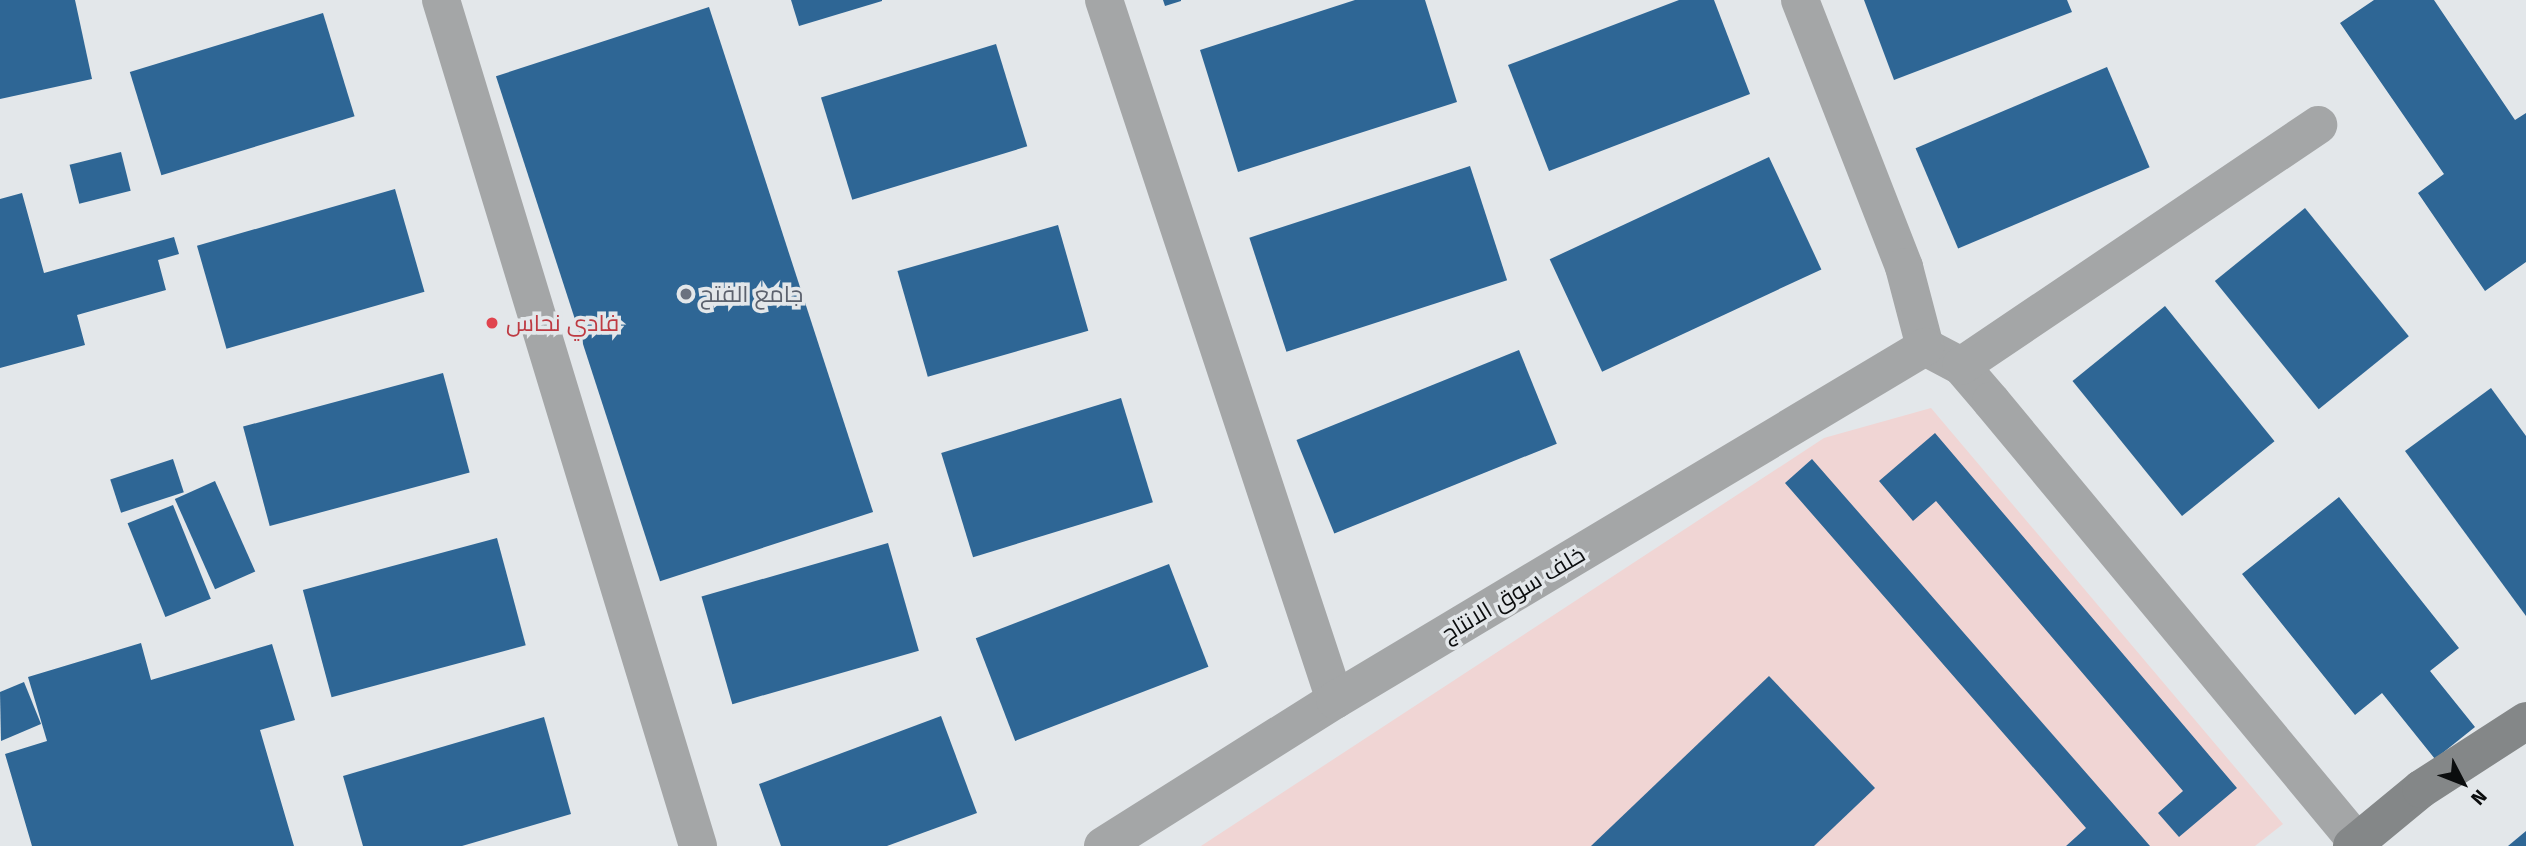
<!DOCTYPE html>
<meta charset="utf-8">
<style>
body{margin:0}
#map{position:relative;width:2526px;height:846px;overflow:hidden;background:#e3e7ea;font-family:"Fira Sans",Cairo,sans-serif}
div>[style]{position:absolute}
.commercial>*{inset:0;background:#f0d5d4}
.building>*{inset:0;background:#2e6695;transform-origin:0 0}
.street>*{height:38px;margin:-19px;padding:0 19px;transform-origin:19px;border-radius:19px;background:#a4a6a7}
.secondary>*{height:38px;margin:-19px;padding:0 19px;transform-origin:19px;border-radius:19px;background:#848788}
.dots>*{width:19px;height:19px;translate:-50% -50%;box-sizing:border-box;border:4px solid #e3e7ea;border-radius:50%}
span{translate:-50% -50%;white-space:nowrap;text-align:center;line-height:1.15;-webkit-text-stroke:7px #e3e7ea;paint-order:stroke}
.worship-label{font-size:23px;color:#5b616d}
.left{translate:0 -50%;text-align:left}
.health-label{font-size:23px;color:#be3a42}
.street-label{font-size:23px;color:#0b0d0e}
.north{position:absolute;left:2428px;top:748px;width:70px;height:70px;-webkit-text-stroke:5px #e3e7ea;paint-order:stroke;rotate:132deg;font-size:19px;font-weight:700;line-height:28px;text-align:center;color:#0b0d0e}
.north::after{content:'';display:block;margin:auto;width:24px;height:32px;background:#0b0d0e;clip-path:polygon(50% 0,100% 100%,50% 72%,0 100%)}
</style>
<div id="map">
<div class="commercial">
<div style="clip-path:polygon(1931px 408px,2283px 824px,2255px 846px,1201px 846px,1824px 438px)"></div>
</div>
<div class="building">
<div style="clip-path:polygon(0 0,75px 0,92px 79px,0 99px)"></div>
<div style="clip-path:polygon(791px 0,882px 0,882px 1px,799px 26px)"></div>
<div style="clip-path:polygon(1163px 0,1181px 0,1181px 1px,1165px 6px)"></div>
<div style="clip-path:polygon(1355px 0,1425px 0,1457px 102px,1238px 172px,1200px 50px)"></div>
<div style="clip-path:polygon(1679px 0,1714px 0,1750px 94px,1549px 171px,1508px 65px)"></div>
<div style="clip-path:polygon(1864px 0,2067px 0,2072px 12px,1894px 80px)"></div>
<div style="clip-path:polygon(2374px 0,2434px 0,2515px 120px,2526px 113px,2526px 262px,2485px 291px,2418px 193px,2444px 174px,2340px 23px)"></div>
<div style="left:709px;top:7px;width:531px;height:224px;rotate:72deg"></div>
<div style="left:323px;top:13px;width:108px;height:202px;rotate:73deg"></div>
<div style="left:996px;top:44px;width:107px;height:183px;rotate:73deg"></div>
<div style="left:2107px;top:67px;width:109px;height:208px;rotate:67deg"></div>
<div style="left:121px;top:152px;width:40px;height:53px;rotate:76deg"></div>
<div style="left:1769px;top:157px;width:124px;height:242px;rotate:65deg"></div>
<div style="left:1470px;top:166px;width:120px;height:232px;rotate:72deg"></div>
<div style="left:395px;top:189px;width:107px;height:206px;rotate:74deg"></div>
<div style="clip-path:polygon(22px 193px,44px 273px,174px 237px,179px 254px,158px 260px,166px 290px,77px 315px,85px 345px,0 368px,0 199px)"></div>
<div style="left:2305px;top:208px;width:165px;height:116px;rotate:51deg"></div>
<div style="left:1058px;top:225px;width:110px;height:167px;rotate:74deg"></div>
<div style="left:2165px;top:306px;width:174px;height:119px;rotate:51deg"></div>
<div style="left:1519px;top:350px;width:101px;height:240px;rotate:68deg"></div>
<div style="left:443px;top:373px;width:103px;height:207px;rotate:75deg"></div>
<div style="clip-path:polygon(2491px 388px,2526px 436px,2526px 616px,2405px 451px)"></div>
<div style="left:1121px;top:398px;width:109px;height:188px;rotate:73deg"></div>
<div style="clip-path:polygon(1935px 433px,2237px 788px,2179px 837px,2158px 813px,2183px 791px,1936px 501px,1913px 521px,1879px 481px)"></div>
<div style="left:173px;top:459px;width:35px;height:66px;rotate:72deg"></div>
<div style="clip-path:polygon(1812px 459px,2150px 846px,2066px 846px,2086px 828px,1785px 483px)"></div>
<div style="left:215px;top:481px;width:99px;height:44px;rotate:66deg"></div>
<div style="clip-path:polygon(2339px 497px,2459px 648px,2430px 671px,2475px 727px,2435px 759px,2382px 693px,2355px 715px,2242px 574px)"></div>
<div style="left:173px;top:505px;width:101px;height:49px;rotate:68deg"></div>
<div style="left:497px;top:538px;width:111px;height:201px;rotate:75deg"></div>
<div style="left:888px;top:543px;width:112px;height:194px;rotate:74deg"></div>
<div style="left:1169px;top:564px;width:110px;height:207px;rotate:69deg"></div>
<div style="clip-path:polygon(141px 643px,151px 680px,272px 644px,295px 720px,260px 730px,294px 846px,32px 846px,5px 754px,47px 741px,28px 677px)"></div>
<div style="clip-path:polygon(1769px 676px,1875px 788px,1814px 846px,1591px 846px)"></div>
<div style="clip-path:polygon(24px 682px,41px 724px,1px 741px,0 692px)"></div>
<div style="clip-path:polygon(941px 716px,977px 813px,887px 846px,781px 846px,759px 784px)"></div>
<div style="clip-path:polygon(544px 717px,571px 814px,462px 846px,363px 846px,343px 776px)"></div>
<div style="clip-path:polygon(2526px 831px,2526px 846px,2508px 846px)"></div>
</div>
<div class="street">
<div style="left:441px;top:0;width:884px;rotate:73.1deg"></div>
<div style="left:1104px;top:0;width:737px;rotate:71.74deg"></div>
<div style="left:1800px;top:0;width:287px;rotate:68.7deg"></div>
<div style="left:1904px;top:267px;width:83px;rotate:75.3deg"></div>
<div style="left:1925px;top:347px;width:41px;rotate:27.8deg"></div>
<div style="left:1961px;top:366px;width:46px;rotate:49.4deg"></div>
<div style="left:1991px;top:401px;width:573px;rotate:50.31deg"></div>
<div style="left:1961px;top:366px;width:431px;rotate:-34deg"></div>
<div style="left:1103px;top:846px;width:274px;rotate:-32.2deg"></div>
<div style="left:1335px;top:700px;width:688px;rotate:-30.89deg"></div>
</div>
<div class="secondary">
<div style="left:2352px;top:846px;width:89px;rotate:-39.6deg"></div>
<div style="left:2421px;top:789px;width:125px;rotate:-32.9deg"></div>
</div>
<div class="dots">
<div style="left:686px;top:294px;background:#6b7280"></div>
<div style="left:492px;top:323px;background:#e0444e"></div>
</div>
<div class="worship-label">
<span class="left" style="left:700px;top:294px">جامع الفتح</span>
</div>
<div class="health-label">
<span class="left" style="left:506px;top:323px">فادي نحاس</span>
</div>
<div class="street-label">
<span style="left:1513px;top:594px;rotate:-31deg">خلف سوق الانتاج</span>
</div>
<div class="north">N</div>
</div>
